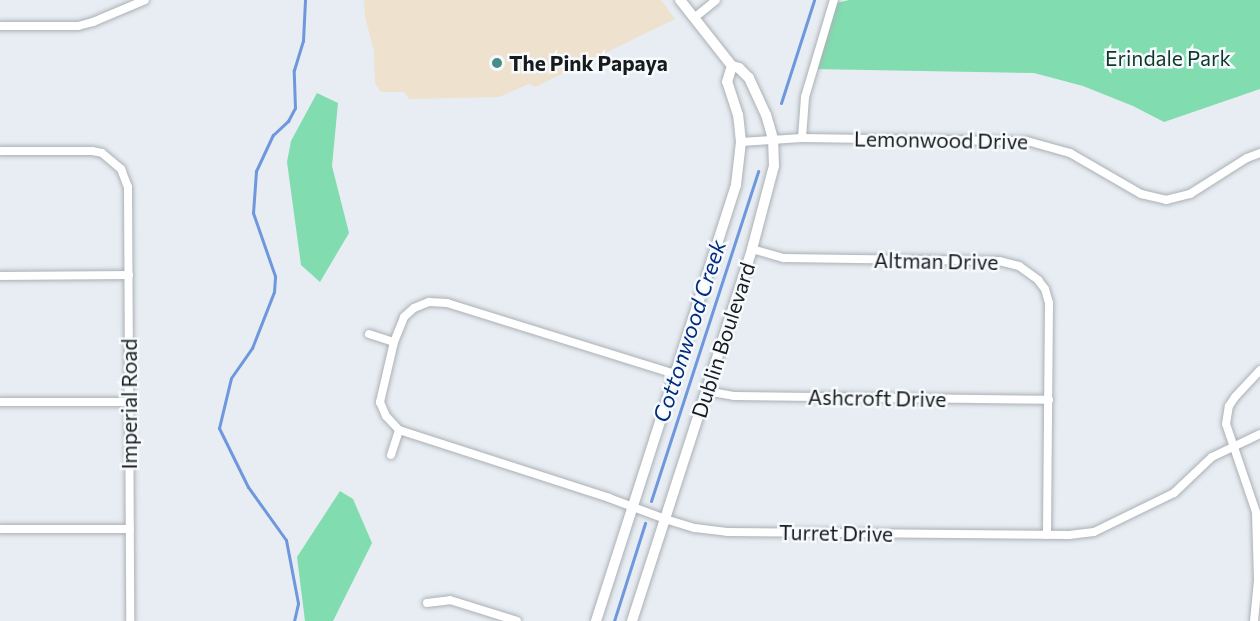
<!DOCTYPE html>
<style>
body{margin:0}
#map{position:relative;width:1260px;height:621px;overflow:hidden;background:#e7edf2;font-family:Commissioner,sans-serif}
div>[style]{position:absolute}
.commercial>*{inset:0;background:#eee1cd}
.green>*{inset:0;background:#81dcaf}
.stream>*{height:3px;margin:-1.5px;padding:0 1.5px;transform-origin:1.5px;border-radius:1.5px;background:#6e97dd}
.roads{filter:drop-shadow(0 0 2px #abb0b5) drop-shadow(0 0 2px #abb0b5)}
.street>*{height:8px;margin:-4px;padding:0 4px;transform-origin:4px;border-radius:4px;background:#fff}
.secondary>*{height:10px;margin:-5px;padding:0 5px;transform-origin:5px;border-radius:5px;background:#fff}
.dots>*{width:16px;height:16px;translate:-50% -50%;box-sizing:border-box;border:3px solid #f6fafe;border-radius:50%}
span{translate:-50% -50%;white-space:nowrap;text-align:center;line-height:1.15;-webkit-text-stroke:5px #f6fafe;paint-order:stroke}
.park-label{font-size:21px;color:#0e3826}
.poi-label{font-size:21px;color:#181b1c;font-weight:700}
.left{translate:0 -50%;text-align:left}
.street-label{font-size:21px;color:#181b1c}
.water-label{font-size:22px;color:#002b7b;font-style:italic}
</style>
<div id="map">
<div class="commercial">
<div style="clip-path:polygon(364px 0,661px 0,675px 19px,535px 87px,529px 84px,499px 97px,409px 99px,404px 92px,381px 92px,375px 83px,374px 51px,365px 17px)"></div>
</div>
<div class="green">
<div style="clip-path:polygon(849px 0,1260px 0,1260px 89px,1164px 122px,1133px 106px,1083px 86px,1034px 73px,812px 69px,832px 4px)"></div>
<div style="clip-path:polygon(317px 93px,338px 103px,332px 166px,349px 233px,320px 282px,301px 265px,287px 162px,291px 141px)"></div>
<div style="clip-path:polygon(340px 491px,353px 499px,372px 543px,333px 621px,305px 621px,297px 557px)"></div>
</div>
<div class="stream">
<div style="left:781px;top:103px;width:108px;rotate:-72.2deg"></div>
<div style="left:651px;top:501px;width:347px;rotate:-72deg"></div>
<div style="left:294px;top:621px;width:18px;rotate:-77deg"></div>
<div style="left:298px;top:603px;width:64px;rotate:-100.8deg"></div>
<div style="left:286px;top:540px;width:65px;rotate:-125.6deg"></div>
<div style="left:248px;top:487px;width:66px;rotate:-116.2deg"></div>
<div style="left:219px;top:428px;width:51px;rotate:-76.5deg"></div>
<div style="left:231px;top:378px;width:37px;rotate:-55deg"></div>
<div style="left:252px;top:348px;width:60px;rotate:-68.6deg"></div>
<div style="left:274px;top:292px;width:16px;rotate:-86deg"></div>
<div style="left:275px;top:276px;width:67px;rotate:-109.2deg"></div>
<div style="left:253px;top:213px;width:42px;rotate:-85.9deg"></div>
<div style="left:256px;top:171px;width:40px;rotate:-65deg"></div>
<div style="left:273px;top:135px;width:21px;rotate:-43deg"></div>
<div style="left:288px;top:121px;width:15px;rotate:-62deg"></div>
<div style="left:295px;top:108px;width:38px;rotate:-92deg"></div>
<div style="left:294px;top:70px;width:30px;rotate:-73deg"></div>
<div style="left:303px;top:41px;width:41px;rotate:-87.2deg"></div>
<div style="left:614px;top:621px;width:103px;rotate:-72.4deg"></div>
</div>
<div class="roads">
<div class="street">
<div style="left:694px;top:18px;width:28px;rotate:-39deg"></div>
<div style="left:0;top:26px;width:78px"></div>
<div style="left:78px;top:26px;width:16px;rotate:-15deg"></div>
<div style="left:93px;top:22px;width:56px;rotate:-22.9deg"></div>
<div style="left:802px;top:138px;width:41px;rotate:-85.8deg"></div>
<div style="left:805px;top:97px;width:101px;rotate:-73.4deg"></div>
<div style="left:741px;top:142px;width:61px;rotate:-3.8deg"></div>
<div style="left:802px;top:138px;width:225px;rotate:0.8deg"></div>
<div style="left:1027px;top:141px;width:45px;rotate:15.6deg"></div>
<div style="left:1070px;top:153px;width:82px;rotate:30deg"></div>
<div style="left:1141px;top:194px;width:26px;rotate:13deg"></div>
<div style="left:1166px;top:200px;width:25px;rotate:-14deg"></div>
<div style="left:1190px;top:194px;width:67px;rotate:-32.3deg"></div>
<div style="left:1247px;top:158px;width:14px;rotate:-21deg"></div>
<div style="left:0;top:151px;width:92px"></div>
<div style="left:92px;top:151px;width:10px;rotate:11deg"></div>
<div style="left:102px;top:153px;width:25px;rotate:40deg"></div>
<div style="left:121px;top:169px;width:19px;rotate:69deg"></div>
<div style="left:128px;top:187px;width:434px;rotate:89.7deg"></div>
<div style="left:752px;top:249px;width:33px;rotate:16deg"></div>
<div style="left:784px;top:258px;width:215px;rotate:0.8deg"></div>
<div style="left:999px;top:261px;width:21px;rotate:14deg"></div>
<div style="left:1019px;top:266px;width:24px;rotate:36deg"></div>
<div style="left:1038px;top:280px;width:11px;rotate:52deg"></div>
<div style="left:1045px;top:289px;width:15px;rotate:74deg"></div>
<div style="left:1049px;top:303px;width:232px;rotate:90.5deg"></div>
<div style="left:0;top:276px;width:129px;rotate:-0.4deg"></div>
<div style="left:369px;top:334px;width:26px;rotate:18deg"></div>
<div style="left:394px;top:342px;width:27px;rotate:-68deg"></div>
<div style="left:404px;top:317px;width:13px;rotate:-42deg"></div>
<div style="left:414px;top:308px;width:16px;rotate:-22deg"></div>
<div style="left:429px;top:302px;width:18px;rotate:3deg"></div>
<div style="left:447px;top:303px;width:239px;rotate:17.3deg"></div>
<div style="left:394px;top:342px;width:62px;rotate:103.1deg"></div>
<div style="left:380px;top:402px;width:15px;rotate:67deg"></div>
<div style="left:386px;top:416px;width:19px;rotate:47deg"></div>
<div style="left:399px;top:430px;width:221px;rotate:17.9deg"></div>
<div style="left:609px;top:498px;width:60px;rotate:20.6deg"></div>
<div style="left:665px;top:519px;width:31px;rotate:17deg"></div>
<div style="left:695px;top:528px;width:32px;rotate:7deg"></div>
<div style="left:727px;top:532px;width:342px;rotate:0.5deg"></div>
<div style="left:1069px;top:535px;width:25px;rotate:-7deg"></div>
<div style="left:1094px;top:532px;width:89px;rotate:-26deg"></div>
<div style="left:1174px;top:493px;width:52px;rotate:-43.5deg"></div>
<div style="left:1212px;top:457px;width:53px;rotate:-25.6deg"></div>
<div style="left:706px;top:391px;width:28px;rotate:10deg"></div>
<div style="left:734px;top:396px;width:315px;rotate:0.7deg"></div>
<div style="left:0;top:402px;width:129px"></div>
<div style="left:391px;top:455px;width:26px;rotate:-72deg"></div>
<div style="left:0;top:529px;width:130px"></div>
<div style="left:427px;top:603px;width:23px;rotate:-7deg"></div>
<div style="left:450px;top:600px;width:70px;rotate:17.4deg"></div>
<div style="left:1254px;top:621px;width:41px;rotate:-84.4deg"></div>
<div style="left:1258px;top:580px;width:68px;rotate:-91.7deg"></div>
<div style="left:1256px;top:512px;width:93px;rotate:-108.8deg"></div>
<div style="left:1226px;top:424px;width:18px;rotate:-81deg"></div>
<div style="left:1229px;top:406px;width:11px;rotate:-56deg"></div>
<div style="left:1235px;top:397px;width:37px;rotate:-47deg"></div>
</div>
<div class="secondary">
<div style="left:596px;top:621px;width:458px;rotate:-72.2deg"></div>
<div style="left:736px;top:185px;width:43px;rotate:-83.4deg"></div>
<div style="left:741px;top:142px;width:27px;rotate:-96deg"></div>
<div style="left:738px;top:115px;width:35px;rotate:-108deg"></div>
<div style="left:727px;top:82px;width:17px;rotate:-73deg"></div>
<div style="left:632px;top:621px;width:391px;rotate:-72.1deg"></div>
<div style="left:752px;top:249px;width:86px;rotate:-75.2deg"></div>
<div style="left:774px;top:166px;width:27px;rotate:-92deg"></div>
<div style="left:773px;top:139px;width:25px;rotate:-106deg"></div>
<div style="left:766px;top:115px;width:41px;rotate:-114.7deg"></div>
<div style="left:749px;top:78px;width:14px;rotate:-135deg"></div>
<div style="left:739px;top:68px;width:7px;rotate:-164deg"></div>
<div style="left:732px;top:66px;width:84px;rotate:-128.2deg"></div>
</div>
</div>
<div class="dots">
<div style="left:497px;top:63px;background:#478d87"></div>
</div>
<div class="park-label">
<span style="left:1168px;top:58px">Erindale Park</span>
</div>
<div class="poi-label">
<span class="left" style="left:509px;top:63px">The Pink Papaya</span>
</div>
<div class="street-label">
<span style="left:941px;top:140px;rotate:1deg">Lemonwood Drive</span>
<span style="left:936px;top:261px;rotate:1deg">Altman Drive</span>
<span style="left:723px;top:340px;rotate:-72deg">Dublin Boulevard</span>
<span style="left:877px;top:398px;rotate:1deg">Ashcroft Drive</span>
<span style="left:129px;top:404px;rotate:-90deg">Imperial Road</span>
<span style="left:836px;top:533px;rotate:1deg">Turret Drive</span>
</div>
<div class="water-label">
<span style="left:689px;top:331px;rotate:-72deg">Cottonwood Creek</span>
</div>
</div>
